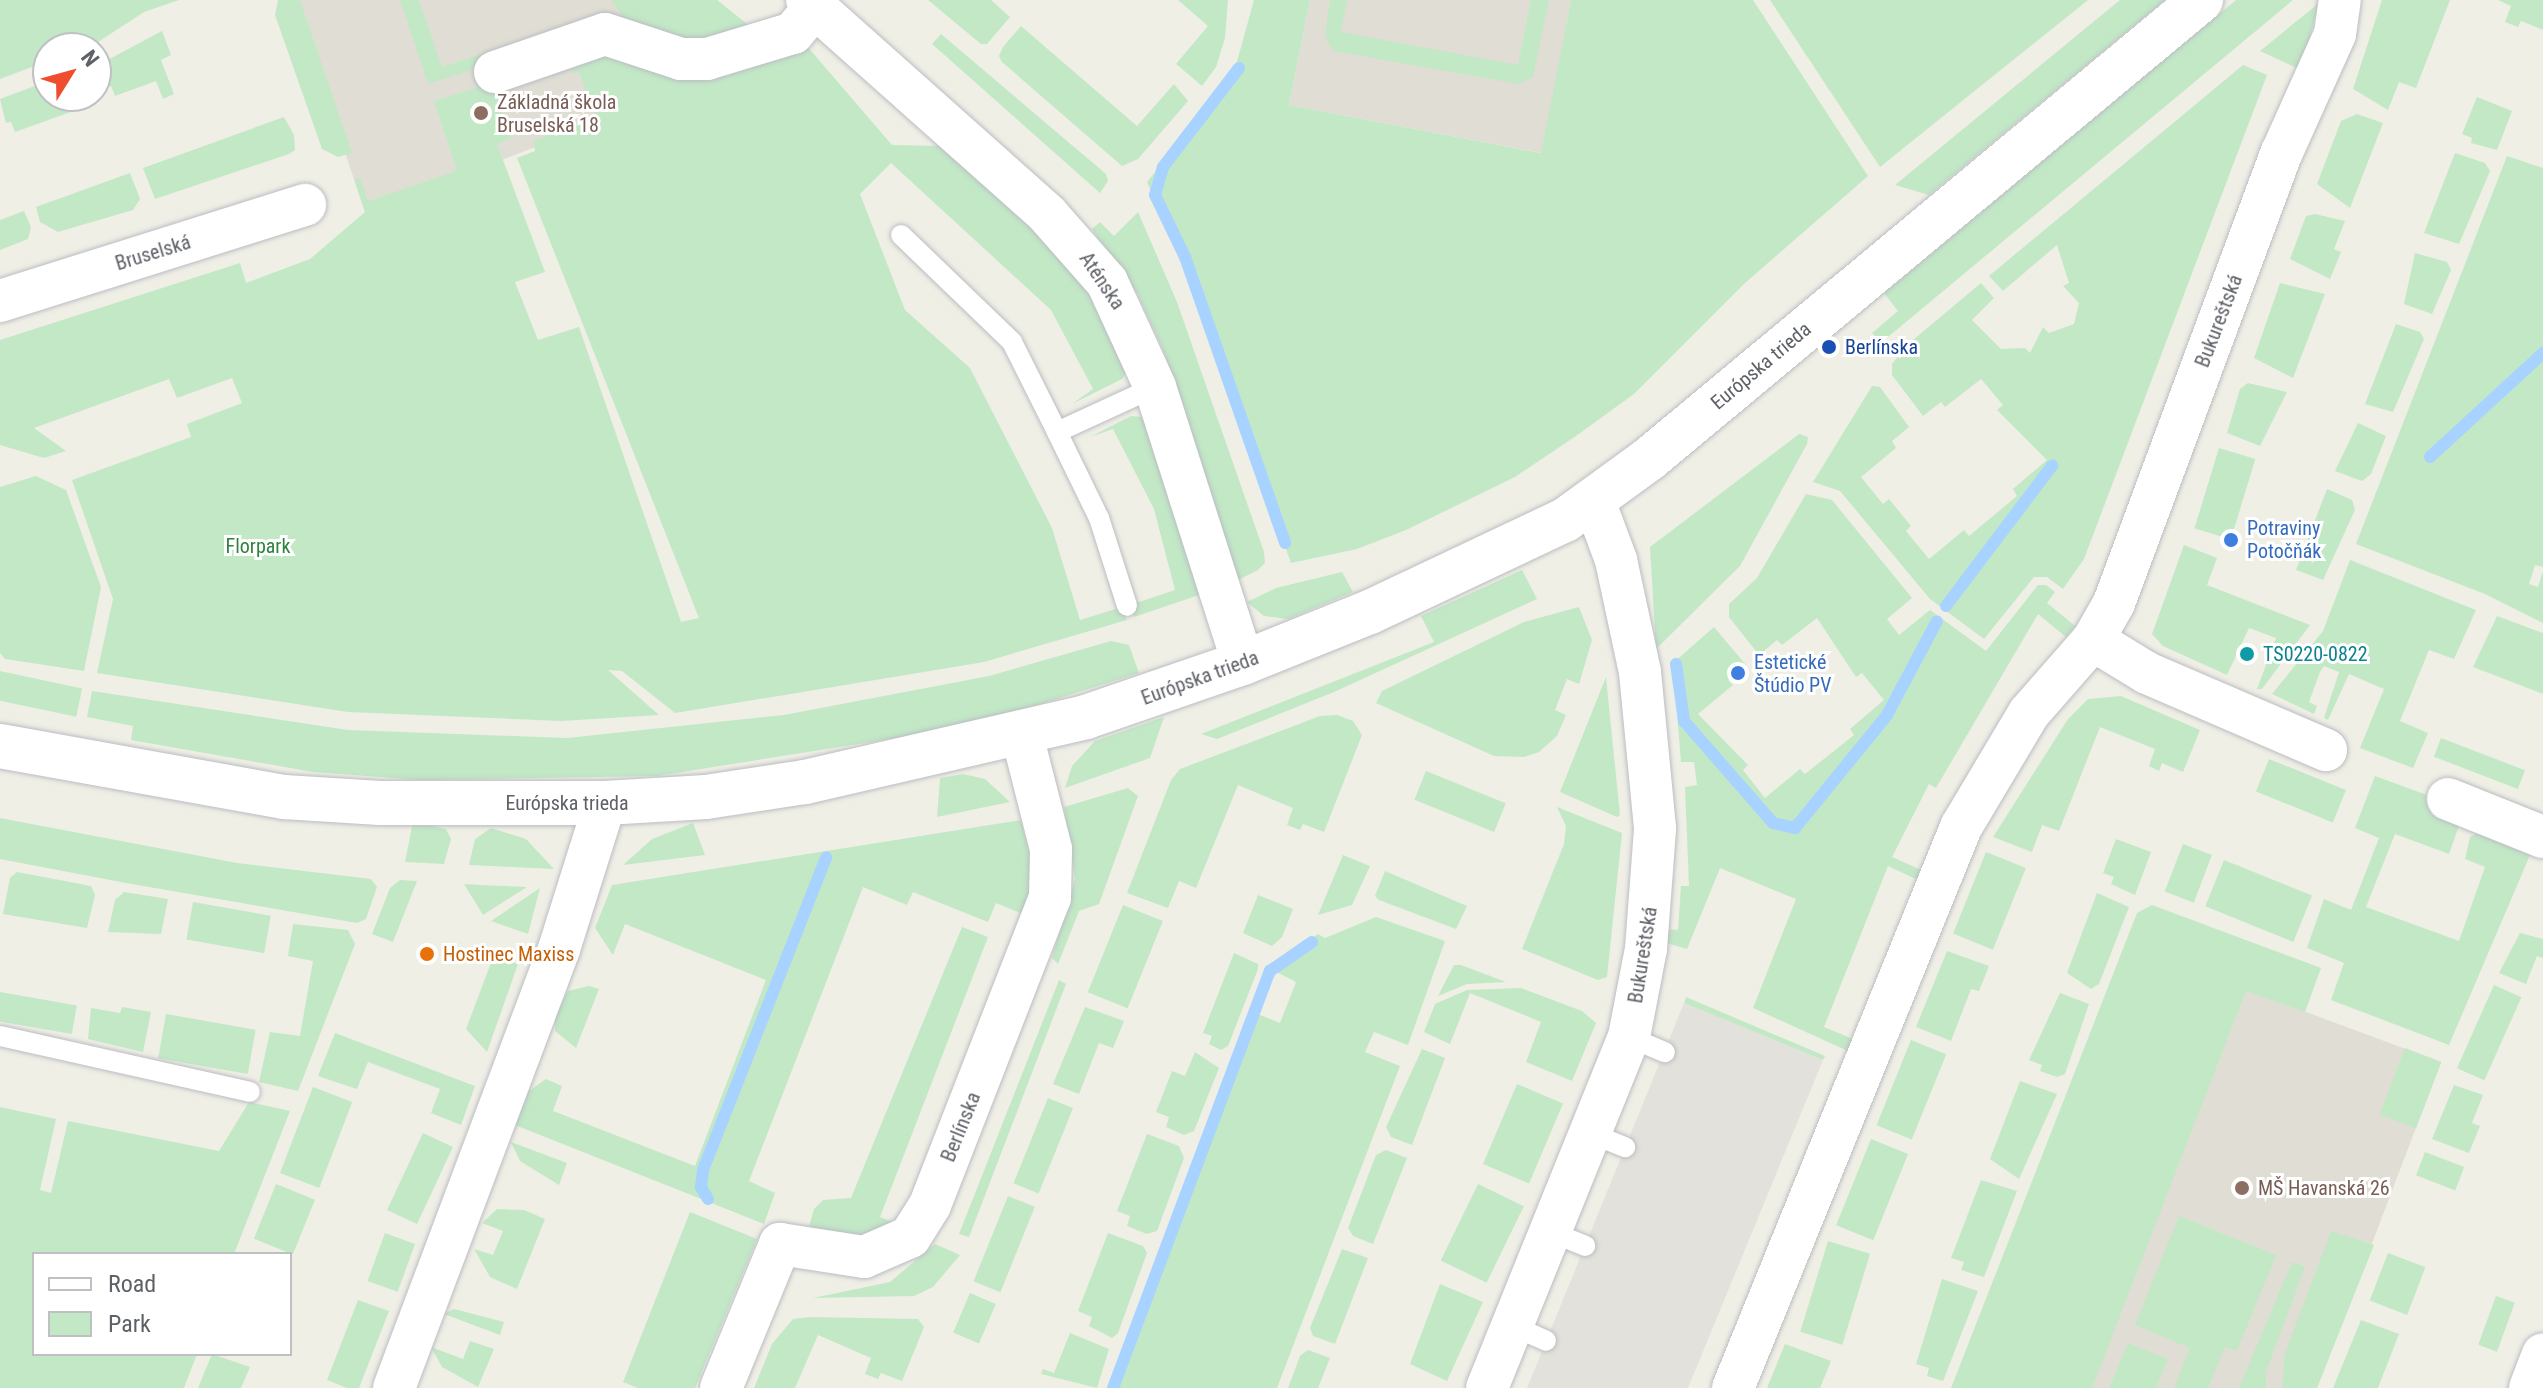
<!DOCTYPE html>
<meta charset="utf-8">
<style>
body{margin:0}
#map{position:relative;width:2543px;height:1388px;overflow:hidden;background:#f0efe6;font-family:"Roboto Condensed",sans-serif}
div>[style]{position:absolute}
.industrial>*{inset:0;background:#e2e1db}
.education>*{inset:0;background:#e0ded4}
.green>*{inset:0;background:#c2e8c6;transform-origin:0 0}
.stream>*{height:12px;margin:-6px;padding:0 6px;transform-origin:6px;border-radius:6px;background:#a8d2ff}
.roads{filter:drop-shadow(0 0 2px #bbbdc2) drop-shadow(0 0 2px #bbbdc2)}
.service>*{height:20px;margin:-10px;padding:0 10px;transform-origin:10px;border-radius:10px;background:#fff}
.minor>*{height:42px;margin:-21px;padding:0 21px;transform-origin:21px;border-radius:21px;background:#fff}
.tertiary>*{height:44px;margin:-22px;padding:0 22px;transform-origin:22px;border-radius:22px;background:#fff}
.dots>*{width:22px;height:22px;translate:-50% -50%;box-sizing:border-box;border:4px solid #fff;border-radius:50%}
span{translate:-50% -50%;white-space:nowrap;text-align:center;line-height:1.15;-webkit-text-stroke:6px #fff;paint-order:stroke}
.education-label{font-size:20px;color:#785e54}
.left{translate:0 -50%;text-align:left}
.street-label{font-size:20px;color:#5e6167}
.transit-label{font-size:20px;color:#164399}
.shop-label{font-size:20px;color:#366cbe}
.park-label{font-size:20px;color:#31823c}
.culture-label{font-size:20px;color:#0d838f}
.food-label{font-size:20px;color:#c56008}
.legend{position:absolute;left:32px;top:1252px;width:260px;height:104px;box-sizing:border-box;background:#fff;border:2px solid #bfc0c2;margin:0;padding:10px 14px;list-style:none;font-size:24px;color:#5e6167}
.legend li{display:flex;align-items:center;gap:16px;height:40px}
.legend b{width:40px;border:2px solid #bfc0c2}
.north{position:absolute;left:32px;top:32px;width:80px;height:80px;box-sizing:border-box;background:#fff;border:2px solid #bfc0c2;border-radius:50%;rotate:53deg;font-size:22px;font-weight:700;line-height:32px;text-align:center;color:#5e6167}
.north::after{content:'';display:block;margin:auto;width:28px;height:36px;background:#ef4d2e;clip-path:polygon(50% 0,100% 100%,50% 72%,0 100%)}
</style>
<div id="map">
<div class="industrial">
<div style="clip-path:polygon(1684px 1003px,1823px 1060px,1688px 1388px,1527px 1388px)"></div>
</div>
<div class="education">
<div style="clip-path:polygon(294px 0,717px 0,756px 32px,770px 58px,365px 212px)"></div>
<div style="clip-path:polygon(1310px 0,1571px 0,1542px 153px,1289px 105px)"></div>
<div style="clip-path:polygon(2225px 982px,2441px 1062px,2317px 1388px,2011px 1388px)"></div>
</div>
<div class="green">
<div style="clip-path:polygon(0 0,179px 0,144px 12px,95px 44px,48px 48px,48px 61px,0 79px)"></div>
<div style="clip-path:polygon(278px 0,300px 0,352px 153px,338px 157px,322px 149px,275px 15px)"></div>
<div style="clip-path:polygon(400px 0,419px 0,442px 67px,491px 51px,494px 63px,428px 84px)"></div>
<div style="clip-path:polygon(611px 0,717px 0,756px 31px,711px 44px,632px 29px)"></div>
<div style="clip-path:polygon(928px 0,991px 0,1010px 17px,987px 44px,981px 44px)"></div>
<div style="clip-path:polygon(1178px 0,1228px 0,1225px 38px,1216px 67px,1202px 86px,1176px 64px,1208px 26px)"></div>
<div style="clip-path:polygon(1254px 0,1310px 0,1289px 105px,1541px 153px,1571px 0,1753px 0,1868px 176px,1745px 283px,1634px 394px,1576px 436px,1515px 477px,1406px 530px,1357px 549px,1291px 563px,1182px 259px,1147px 182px,1233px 76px)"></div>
<div style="clip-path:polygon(1330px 0,1347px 0,1341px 32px,1518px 65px,1531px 0,1549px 0,1533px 77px,1519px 84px,1333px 51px,1325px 36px)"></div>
<div style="clip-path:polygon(1770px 0,2088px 0,1880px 167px)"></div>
<div style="clip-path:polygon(2120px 0,2165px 0,1929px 195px,1895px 185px)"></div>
<div style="clip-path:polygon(2236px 0,2293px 0,1888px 337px,1878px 339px,1872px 333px,1898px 311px,1884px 293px)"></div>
<div style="clip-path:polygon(2382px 0,2450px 0,2416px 88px,2399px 82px,2388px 110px,2353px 89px)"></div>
<div style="clip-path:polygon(2498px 0,2543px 0,2543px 30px,2521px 21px,2518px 27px,2505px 22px,2511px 6px)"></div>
<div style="clip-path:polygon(2319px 3px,2301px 70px,2260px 51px)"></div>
<div style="clip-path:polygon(1021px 26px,1137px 126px,1174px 84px,1188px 101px,1138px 159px,1122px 166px,1002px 62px,999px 56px,1003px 47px)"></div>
<div style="clip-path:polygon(162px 31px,171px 55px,161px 60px,174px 94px,163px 99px,156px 81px,115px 96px,111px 86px,106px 87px,100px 64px)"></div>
<div style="clip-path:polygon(941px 34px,1106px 174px,1108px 181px,1100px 193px,932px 44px)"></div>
<div style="clip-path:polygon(806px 45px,892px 145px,942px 146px,1062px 257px,1099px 305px,1128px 370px,1122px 379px,1072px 404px,1093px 389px,1051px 310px,891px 163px,860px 194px,905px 310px,970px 368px,1052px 528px,1080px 620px,1122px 607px,1127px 620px,984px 662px,675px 713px,622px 671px,608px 670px,659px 715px,561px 721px,348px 712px,97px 673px,113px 599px,72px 480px,191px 437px,187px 424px,242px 403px,232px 378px,177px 398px,169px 379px,34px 428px,66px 451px,44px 458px,0 445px,0 340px,240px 263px,246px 283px,310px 259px,365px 212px,354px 179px,360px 178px,368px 201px,457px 171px,434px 101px,492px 83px,511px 138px,497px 144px,545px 272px,515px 282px,538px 340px,579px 327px,681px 622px,699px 618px,517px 158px,535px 151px,533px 141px,596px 118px,579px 71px,573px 73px,570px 65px,605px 53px,727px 76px)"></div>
<div style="clip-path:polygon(2243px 65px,2267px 75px,2084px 559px,2063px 589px,2047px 577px,2034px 577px,1984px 639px,1930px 599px,1840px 491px,1813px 482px,1872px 386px,1880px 387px,1909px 427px,1892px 441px,1896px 448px,1861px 477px,1883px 504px,1889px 499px,1911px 526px,1906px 531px,1929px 559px,1964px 530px,1969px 536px,2017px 496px,2013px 489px,2047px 460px,1997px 410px,2003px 405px,1981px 379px,1945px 407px,1941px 402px,1923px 416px,1892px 375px,1892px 364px,1907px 345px,1981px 283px,1994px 298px,1972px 320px,2001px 349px,2025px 348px,2030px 353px,2043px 327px,2049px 333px,2074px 324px,2079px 303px,2063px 286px,2069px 283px,2057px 245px,2003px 291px,1989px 276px)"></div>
<div style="clip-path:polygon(48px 81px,48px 96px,91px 96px,93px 104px,15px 132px,11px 122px,6px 123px,0 99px)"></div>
<div style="clip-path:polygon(2477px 97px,2512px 111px,2497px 150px,2471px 143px,2472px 138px,2462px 134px)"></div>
<div style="clip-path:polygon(2357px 114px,2383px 123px,2350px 208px,2317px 184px,2341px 121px)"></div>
<div style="clip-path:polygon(284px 117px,294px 135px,295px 150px,289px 154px,155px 199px,143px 168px)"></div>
<div style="clip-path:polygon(2455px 153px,2485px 163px,2490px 171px,2459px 244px,2424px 233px)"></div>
<div style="clip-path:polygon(2507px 156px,2543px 168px,2543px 567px,2535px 565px,2529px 584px,2538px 587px,2543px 571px,2543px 623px,2485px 594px,2356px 544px)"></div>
<div style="clip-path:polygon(130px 173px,140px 199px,133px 210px,58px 232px,40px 222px,36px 207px)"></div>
<div style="clip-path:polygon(24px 211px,31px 227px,28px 239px,0 250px,0 220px)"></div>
<div style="clip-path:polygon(1138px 212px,1177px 302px,1264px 552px,1265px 563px,1258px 570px,1238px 580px,1165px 354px,1138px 295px,1092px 229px,1100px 222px,1114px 236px)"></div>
<div style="clip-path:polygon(2315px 214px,2345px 221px,2334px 249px,2341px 252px,2330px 279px,2290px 259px,2306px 216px)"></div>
<div style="clip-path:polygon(2415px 253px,2447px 262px,2451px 270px,2432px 314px,2404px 304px)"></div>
<div style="clip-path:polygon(2280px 283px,2325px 294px,2293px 378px,2254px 358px)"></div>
<div style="clip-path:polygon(2396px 324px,2420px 332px,2424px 339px,2393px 412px,2365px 404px)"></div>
<div style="clip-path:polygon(2248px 383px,2287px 392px,2260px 446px,2227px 433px,2240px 389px)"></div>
<div style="clip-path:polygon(1131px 416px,1143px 417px,1196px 567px,1199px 595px,1134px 617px,1130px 605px,1175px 590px,1154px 509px,1113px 429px,1090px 437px)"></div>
<div style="clip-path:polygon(2358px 423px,2386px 436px,2371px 474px,2362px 481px,2335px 471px)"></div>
<div style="clip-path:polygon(1799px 434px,1808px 437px,1807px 444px,1740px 566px,1656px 649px,1650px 547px)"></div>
<div style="left:2219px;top:448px;width:38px;height:84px;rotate:17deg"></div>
<div style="clip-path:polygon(36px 476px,66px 490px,101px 587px,84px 671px,5px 659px,0 653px,0 487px)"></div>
<div style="clip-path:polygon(2327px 489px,2352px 500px,2355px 510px,2323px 580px,2296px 570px)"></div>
<div style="clip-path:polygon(1806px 494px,1832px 500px,1912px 598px,1887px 619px,1899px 635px,1930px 610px,1986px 651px,2038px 585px,2046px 585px,2055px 592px,2047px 603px,2075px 626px,2066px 637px,2038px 614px,1936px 788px,1929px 784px,1892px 857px,1921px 870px,1918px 880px,1888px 866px,1824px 1027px,1853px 1039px,1848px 1051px,1753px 1008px,1796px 899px,1720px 868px,1687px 949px,1666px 943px,1666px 929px,1678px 930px,1681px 886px,1689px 886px,1685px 787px,1697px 785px,1694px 762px,1681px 762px,1673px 663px,1714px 627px,1746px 665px,1728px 680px,1733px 685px,1698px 714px,1748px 765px,1743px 770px,1765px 798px,1800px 769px,1805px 774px,1854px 735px,1850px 729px,1884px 700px,1862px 673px,1856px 677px,1817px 618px,1782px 645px,1777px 640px,1759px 655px,1729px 617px,1729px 604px,1757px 578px)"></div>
<div style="clip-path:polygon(2184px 545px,2217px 558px,2207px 585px,2310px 625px,2262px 689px,2257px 689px,2276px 638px,2249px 628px,2227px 675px,2163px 646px,2152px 634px)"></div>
<div style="clip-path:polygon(2350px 560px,2476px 610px,2454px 659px,2429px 650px,2400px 721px,2428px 733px,2413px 768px,2360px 748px,2384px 689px,2349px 674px,2328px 720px,2324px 718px,2339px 672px,2324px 666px,2320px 672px,2309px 702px,2317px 706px,2314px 714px,2272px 694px,2323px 631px)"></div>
<div style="clip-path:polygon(1522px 570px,1537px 599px,1334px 692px,1217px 739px,1201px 734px,1434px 642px,1421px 616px)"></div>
<div style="clip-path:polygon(1342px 572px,1353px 592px,1288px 619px,1264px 616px,1247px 602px,1276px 588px)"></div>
<div style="clip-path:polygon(1579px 607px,1592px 640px,1579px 684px,1567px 679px,1555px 710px,1566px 715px,1557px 736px,1539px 752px,1524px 757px,1494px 756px,1376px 703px,1382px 691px,1524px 622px)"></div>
<div style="clip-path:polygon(2497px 616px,2543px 633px,2543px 694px,2473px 667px)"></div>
<div style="clip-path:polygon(1111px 641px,1129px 645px,1139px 673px,1012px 713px,921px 734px,657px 776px,420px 780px,313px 772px,131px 740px,133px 726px,87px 717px,92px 691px,348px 730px,567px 738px,784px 715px,989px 676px)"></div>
<div style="left:0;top:671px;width:84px;height:29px;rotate:12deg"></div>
<div style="clip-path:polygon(1606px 677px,1620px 815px,1617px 817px,1560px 792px)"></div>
<div style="clip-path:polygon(2121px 696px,2200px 730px,2183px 772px,2162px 763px,2159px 771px,2149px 766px,2155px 749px,2100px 727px,2059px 831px,2042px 825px,2032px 852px,1993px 837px,2068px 719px,2088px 699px)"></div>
<div style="clip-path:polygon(1337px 715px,1353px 721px,1362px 735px,1324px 832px,1303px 824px,1300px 830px,1287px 825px,1293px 808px,1238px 785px,1196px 888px,1179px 881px,1168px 908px,1127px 893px,1171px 780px,1180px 769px,1320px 716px)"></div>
<div style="clip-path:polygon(1164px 717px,1150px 758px,1065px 788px,1072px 766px,1095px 741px)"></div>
<div style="left:2441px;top:738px;width:90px;height:20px;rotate:21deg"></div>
<div style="left:2269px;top:759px;width:83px;height:35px;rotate:22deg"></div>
<div style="left:1426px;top:771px;width:86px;height:31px;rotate:22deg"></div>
<div style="clip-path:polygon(963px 774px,985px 779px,1010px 802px,937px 817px,940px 778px)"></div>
<div style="clip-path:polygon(2375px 776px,2435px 798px,2431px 814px,2459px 826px,2449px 854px,2395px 834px,2366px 907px,2459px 941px,2485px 867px,2465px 859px,2470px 837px,2478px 833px,2530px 855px,2449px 1045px,2331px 1000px,2344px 963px,2307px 948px,2324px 899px,2351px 910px,2379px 838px,2355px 828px)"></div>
<div style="clip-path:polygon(1128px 788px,1138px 796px,1099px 904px,1079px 911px,1058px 964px,1052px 958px,1075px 879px,1064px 807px)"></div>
<div style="clip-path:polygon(1557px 807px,1622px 833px,1607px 977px,1598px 980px,1522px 949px,1564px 844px,1566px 826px)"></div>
<div style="clip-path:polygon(0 818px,237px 863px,371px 879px,377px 887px,366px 919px,357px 923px,126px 883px,0 859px)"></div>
<div style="clip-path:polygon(1021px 820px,1035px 876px,1025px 915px,996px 903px,988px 922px,913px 892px,907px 905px,863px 887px,749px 1181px,775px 1193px,764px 1224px,515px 1125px,529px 1091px,546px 1079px,562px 1086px,553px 1111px,695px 1166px,766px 980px,625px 924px,613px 955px,595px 928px,612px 885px)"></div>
<div style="clip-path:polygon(413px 822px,446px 829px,451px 839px,444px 864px,405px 862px)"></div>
<div style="clip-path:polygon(693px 823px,705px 855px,623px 865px,652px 839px)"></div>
<div style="clip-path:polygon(491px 828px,526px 839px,554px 869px,469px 865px,475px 839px)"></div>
<div style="clip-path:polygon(2116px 839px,2151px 852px,2135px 895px,2111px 884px,2114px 877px,2103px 873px)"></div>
<div style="left:2183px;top:844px;width:31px;height:51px;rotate:21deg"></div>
<div style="left:1986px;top:852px;width:43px;height:88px;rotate:22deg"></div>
<div style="clip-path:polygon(1343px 855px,1370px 866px,1352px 905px,1318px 915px)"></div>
<div style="left:2224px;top:860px;width:95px;height:50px;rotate:22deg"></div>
<div style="clip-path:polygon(1385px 871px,1467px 906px,1456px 929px,1379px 900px,1375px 896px)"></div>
<div style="clip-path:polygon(17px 872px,91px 886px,95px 895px,87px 928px,3px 914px,10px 878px)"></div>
<div style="clip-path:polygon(400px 880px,417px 881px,393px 942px,372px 934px,390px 888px)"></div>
<div style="clip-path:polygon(464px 884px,481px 885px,527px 887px,483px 915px)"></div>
<div style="clip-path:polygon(540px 888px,528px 934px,491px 921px)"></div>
<div style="clip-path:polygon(124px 892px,168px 899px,161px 934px,108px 932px,115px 900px)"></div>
<div style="clip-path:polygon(2097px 893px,2129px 907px,2099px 984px,2091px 989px,2067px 973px)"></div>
<div style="clip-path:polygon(1258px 895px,1293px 909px,1282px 937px,1272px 946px,1243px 933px)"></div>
<div style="left:193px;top:902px;width:79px;height:38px;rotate:10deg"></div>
<div style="left:1123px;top:905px;width:43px;height:94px;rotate:22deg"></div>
<div style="clip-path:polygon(2152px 905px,2321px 968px,2305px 1012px,2246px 991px,2092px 1388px,1951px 1388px,2137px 913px)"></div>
<div style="clip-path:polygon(1376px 917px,1445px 941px,1408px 1045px,1374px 1032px,1365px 1052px,1400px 1066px,1277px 1388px,1109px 1388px,1253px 1012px,1280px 1023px,1296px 982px,1271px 969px,1318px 934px,1325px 938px)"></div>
<div style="clip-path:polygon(293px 924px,348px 930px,355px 944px,298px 1091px,259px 1082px,270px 1032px,300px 1036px,313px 961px,288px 956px)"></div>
<div style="clip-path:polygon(962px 927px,988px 937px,880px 1217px,897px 1224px,879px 1239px,813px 1236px,809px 1227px,814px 1209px,823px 1200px,851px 1198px)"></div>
<div style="clip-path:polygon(2520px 933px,2543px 939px,2543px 958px,2537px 956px,2526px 984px,2499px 973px)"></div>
<div style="clip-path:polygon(1947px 951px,1989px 966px,1979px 991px,1971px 989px,1951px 1041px,1916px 1027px)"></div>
<div style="clip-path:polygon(1234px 953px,1258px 964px,1258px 969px,1228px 1046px,1221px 1050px,1209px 1044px,1212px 1036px,1203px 1033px)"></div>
<div style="clip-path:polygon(494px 955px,518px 964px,487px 1052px,466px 1029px)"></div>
<div style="clip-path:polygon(1454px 965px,1461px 965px,1506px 982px,1467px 984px,1438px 996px)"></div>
<div style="clip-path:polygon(1059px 980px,1066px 984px,969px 1237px,959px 1234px)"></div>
<div style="left:2494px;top:985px;width:30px;height:91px;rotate:24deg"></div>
<div style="clip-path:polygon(589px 986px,599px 989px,576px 1048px,555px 1031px,555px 1016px,568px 991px)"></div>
<div style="clip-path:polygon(1521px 988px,1582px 1011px,1596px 1023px,1572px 1081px,1526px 1062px,1541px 1022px,1470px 993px,1450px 1044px,1424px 1032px,1435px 1004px,1467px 990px)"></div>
<div style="left:0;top:992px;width:78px;height:29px;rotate:10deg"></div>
<div style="clip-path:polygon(2060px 993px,2089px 1004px,2065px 1074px,2057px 1077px,2040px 1071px,2042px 1065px,2029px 1060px)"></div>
<div style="clip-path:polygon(1686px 997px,1825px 1056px,1823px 1060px,1684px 1003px)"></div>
<div style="clip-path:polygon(122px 1007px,151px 1012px,143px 1052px,88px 1039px,91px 1008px,120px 1013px)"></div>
<div style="clip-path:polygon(1085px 1007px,1124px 1021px,1113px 1048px,1099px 1043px,1079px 1094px,1053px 1084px)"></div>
<div style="left:166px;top:1014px;width:91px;height:45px;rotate:10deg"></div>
<div style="clip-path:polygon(335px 1033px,475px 1086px,461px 1125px,431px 1113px,440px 1089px,368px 1062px,357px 1089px,318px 1076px)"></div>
<div style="left:1911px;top:1040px;width:38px;height:92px;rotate:22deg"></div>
<div style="left:2405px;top:1048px;width:39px;height:71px;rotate:21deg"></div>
<div style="clip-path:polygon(1422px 1049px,1445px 1058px,1412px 1145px,1391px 1137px,1386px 1127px)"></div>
<div style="clip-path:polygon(1195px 1052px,1219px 1068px,1194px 1131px,1184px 1135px,1166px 1127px,1169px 1117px,1156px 1112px,1172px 1071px,1185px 1076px)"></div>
<div style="clip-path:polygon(2020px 1081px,2057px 1094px,2019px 1179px,1990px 1159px)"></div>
<div style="left:1517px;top:1084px;width:50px;height:87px;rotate:23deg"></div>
<div style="clip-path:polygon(2454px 1085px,2483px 1095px,2472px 1123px,2480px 1126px,2469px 1153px,2432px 1139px)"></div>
<div style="left:313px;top:1087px;width:42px;height:92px;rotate:21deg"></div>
<div style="left:1048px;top:1098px;width:27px;height:92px;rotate:22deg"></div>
<div style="clip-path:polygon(249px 1102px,290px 1111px,234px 1254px,34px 1254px,34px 1354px,197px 1354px,184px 1388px,0 1388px,0 1107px,56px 1119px,40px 1190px,51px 1193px,68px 1121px,219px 1151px)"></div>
<div style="left:423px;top:1133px;width:33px;height:85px;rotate:25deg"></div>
<div style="clip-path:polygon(1147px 1134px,1179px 1146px,1184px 1158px,1157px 1231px,1147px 1234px,1127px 1226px,1130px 1216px,1117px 1211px)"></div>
<div style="left:1871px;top:1139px;width:40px;height:93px;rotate:22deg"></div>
<div style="clip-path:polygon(511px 1142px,567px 1163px,559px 1185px,520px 1161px)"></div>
<div style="clip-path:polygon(1386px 1150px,1407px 1158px,1373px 1244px,1353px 1236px,1348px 1228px,1376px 1155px)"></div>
<div style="left:2425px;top:1152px;width:42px;height:25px;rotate:21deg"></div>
<div style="clip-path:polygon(1981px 1180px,2017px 1191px,1984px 1277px,1961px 1270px,1964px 1262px,1951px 1258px)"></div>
<div style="left:276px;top:1184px;width:42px;height:59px;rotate:22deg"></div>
<div style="left:1478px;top:1184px;width:51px;height:85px;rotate:26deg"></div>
<div style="left:1008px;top:1196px;width:29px;height:92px;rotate:22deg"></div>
<div style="clip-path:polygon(497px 1209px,524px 1210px,545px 1219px,517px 1289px,490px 1277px,474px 1249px,493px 1255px,503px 1231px,482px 1223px)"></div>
<div style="clip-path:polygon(690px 1212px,757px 1239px,695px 1388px,638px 1388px,623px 1382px)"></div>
<div style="clip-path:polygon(2179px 1216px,2276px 1255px,2237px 1351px,2225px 1347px,2208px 1388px,2174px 1388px,2190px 1348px,2135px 1325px)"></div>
<div style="clip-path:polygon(2331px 1231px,2374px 1245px,2317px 1388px,2282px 1388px,2285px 1353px)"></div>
<div style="left:385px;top:1233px;width:32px;height:51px;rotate:20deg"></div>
<div style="clip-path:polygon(1108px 1233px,1143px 1246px,1147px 1253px,1118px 1333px,1112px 1338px,1089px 1326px,1092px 1317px,1078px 1311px)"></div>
<div style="left:1828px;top:1241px;width:44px;height:95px;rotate:17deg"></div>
<div style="clip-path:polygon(935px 1244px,960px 1255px,933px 1287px,914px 1296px,813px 1298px,890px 1282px)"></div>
<div style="clip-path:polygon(1342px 1249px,1368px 1258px,1335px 1344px,1313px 1336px,1310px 1328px)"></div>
<div style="left:2388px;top:1253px;width:40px;height:51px;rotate:21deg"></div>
<div style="clip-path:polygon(2292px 1262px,2305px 1267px,2266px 1372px,2266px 1388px,2239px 1388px)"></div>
<div style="clip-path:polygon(1942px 1279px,1978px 1291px,1943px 1381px,1927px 1376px,1929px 1368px,1916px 1364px)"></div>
<div style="clip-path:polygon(1440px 1284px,1483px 1302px,1447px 1381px,1410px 1364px)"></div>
<div style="left:970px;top:1293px;width:28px;height:43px;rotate:23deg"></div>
<div style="left:2496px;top:1296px;width:20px;height:52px;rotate:20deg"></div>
<div style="clip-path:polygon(358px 1300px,389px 1311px,359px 1388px,347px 1388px,327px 1380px)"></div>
<div style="clip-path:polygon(454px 1309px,504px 1322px,500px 1335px,444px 1314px)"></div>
<div style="clip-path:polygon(810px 1317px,918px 1319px,924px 1327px,902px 1381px,881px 1373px,878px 1379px,865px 1374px,871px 1358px,818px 1335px,795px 1388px,754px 1388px,772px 1344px,793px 1319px)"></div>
<div style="clip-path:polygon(2361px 1320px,2399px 1334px,2378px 1388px,2333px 1388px)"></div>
<div style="clip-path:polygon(1070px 1333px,1109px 1349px,1097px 1388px,1041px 1374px,1043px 1369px,1054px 1373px)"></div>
<div style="clip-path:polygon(470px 1341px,494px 1349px,478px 1387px,442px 1367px,431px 1347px,463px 1359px)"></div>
<div style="clip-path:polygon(2128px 1343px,2168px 1359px,2156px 1388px,2109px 1388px)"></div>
<div style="clip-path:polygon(1785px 1344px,1831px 1361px,1820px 1388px,1767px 1388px)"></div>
<div style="clip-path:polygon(1308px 1350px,1330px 1358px,1318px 1388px,1288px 1388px,1300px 1356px)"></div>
<div style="clip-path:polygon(212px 1354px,250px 1367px,241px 1388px,198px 1388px)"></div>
</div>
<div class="stream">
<div style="left:1239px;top:68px;width:125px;rotate:127.5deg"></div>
<div style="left:1163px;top:167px;width:29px;rotate:106deg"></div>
<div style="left:1155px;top:195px;width:69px;rotate:64.2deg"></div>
<div style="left:1185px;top:257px;width:303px;rotate:70.7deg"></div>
<div style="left:2430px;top:457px;width:154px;rotate:-42.6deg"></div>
<div style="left:1946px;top:606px;width:176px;rotate:-52.9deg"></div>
<div style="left:1676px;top:664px;width:58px;rotate:82deg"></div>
<div style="left:1684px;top:721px;width:135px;rotate:48.9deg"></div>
<div style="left:1773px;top:823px;width:23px;rotate:13deg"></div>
<div style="left:1795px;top:828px;width:146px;rotate:-50.8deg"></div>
<div style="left:1887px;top:715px;width:106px;rotate:-62deg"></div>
<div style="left:708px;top:1199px;width:14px;rotate:-120deg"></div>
<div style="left:701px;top:1187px;width:17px;rotate:-83deg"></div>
<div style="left:703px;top:1170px;width:336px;rotate:-68.5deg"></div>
<div style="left:1113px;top:1388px;width:446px;rotate:-69.4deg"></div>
<div style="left:1270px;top:971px;width:51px;rotate:-34.6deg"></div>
</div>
<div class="roads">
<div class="service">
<div style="left:901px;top:235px;width:154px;rotate:43.9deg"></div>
<div style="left:1012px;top:342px;width:101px;rotate:63.4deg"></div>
<div style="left:1057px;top:432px;width:108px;rotate:-24.7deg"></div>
<div style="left:1057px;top:432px;width:96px;rotate:64deg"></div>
<div style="left:1099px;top:518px;width:92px;rotate:72.3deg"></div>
<div style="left:0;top:1036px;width:256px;rotate:12.6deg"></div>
<div style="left:1629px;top:1037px;width:39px;rotate:23deg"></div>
<div style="left:1590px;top:1133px;width:38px;rotate:22deg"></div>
<div style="left:1551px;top:1232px;width:37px;rotate:22deg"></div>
<div style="left:1513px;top:1326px;width:36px;rotate:24deg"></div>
</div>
<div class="minor">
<div style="left:807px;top:0;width:322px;rotate:41.7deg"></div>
<div style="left:1047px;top:214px;width:91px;rotate:48.6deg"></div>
<div style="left:1107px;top:282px;width:115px;rotate:65.4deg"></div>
<div style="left:1155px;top:387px;width:290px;rotate:72.3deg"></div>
<div style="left:495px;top:72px;width:116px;rotate:-19.1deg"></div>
<div style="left:605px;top:34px;width:80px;rotate:18.2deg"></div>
<div style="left:681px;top:59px;width:26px"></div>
<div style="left:707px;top:59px;width:90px;rotate:-16.8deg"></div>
<div style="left:793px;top:33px;width:34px;rotate:-50deg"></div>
<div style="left:0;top:301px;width:320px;rotate:-17.5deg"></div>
<div style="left:2093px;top:640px;width:63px;rotate:31.4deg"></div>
<div style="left:2147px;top:673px;width:195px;rotate:23.3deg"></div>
<div style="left:2448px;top:799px;width:102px;rotate:21.8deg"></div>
<div style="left:394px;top:1388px;width:469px;rotate:-69.4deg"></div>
<div style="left:559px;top:949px;width:153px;rotate:-72.5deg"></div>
<div style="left:721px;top:1388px;width:156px;rotate:-67.7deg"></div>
<div style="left:780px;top:1244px;width:85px;rotate:8.8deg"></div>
<div style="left:864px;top:1257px;width:50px;rotate:-23.5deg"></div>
<div style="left:910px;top:1237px;width:38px;rotate:-58deg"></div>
<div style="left:930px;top:1205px;width:330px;rotate:-68.7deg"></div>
<div style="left:1050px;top:898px;width:49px;rotate:-88.8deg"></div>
<div style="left:1051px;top:849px;width:118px;rotate:-104.3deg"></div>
<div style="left:1487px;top:1388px;width:379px;rotate:-68deg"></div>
<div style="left:1629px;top:1037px;width:90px;rotate:-79.1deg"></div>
<div style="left:1646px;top:949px;width:121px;rotate:-85.7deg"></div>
<div style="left:1655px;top:828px;width:157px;rotate:-95.5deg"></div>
<div style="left:1640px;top:672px;width:115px;rotate:-102.1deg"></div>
<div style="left:1616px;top:560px;width:63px;rotate:-110.4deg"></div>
<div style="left:1733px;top:1388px;width:606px;rotate:-67.88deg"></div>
<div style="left:1961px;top:827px;width:133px;rotate:-59.2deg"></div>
<div style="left:2029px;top:713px;width:97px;rotate:-48.8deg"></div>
<div style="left:2093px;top:640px;width:43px;rotate:-60.4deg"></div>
<div style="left:2114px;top:603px;width:481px;rotate:-69.6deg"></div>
<div style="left:2282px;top:152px;width:129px;rotate:-65.8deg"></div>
<div style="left:2335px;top:34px;width:34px;rotate:-82deg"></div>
<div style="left:2530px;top:1388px;width:36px;rotate:-69deg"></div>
</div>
<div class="tertiary">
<div style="left:0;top:746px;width:289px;rotate:10.2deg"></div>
<div style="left:284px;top:797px;width:96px;rotate:3.6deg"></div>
<div style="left:380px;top:803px;width:225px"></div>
<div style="left:605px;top:803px;width:101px;rotate:-3.4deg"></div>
<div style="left:706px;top:797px;width:100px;rotate:-8.6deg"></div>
<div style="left:805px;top:782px;width:288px;rotate:-13deg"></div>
<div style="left:1086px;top:717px;width:166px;rotate:-19deg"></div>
<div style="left:1243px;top:663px;width:137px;rotate:-21.9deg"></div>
<div style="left:1370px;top:612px;width:216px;rotate:-25.3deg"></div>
<div style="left:1565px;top:520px;width:104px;rotate:-36deg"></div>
<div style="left:1649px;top:459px;width:718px;rotate:-39.74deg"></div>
</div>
</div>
<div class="dots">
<div style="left:481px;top:113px;background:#8d6e63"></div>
<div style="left:1829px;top:347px;background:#1a4fb4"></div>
<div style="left:2231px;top:540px;background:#3f7fe0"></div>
<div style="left:2247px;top:654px;background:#0f9aa8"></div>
<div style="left:1738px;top:673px;background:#3f7fe0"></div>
<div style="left:427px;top:954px;background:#e8710a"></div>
<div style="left:2242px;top:1188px;background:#8d6e63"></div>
</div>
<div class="education-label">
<span class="left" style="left:497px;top:114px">Základná škola<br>Bruselská 18</span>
<span class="left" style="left:2258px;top:1188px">MŠ Havanská 26</span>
</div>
<div class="street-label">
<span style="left:153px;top:253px;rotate:-17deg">Bruselská</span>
<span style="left:1102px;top:281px;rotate:56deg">Aténska</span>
<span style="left:2219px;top:321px;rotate:-69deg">Bukureštská</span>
<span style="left:1761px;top:366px;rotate:-40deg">Európska trieda</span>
<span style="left:1200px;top:678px;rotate:-20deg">Európska trieda</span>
<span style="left:567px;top:803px">Európska trieda</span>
<span style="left:1643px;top:955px;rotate:-81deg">Bukureštská</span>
<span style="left:961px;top:1127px;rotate:-68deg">Berlínska</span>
</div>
<div class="transit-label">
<span class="left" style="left:1845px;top:347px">Berlínska</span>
</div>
<div class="shop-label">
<span class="left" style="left:2247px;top:540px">Potraviny<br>Potočňák</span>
<span class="left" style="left:1754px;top:674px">Estetické<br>Štúdio PV</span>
</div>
<div class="park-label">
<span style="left:258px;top:546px">Florpark</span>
</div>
<div class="culture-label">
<span class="left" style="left:2263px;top:654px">TS0220-0822</span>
</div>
<div class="food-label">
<span class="left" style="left:443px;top:954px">Hostinec Maxiss</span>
</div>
<ul class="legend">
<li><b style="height:10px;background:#fff"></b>Road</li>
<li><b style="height:22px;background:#c2e8c6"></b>Park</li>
</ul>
<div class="north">N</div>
</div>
